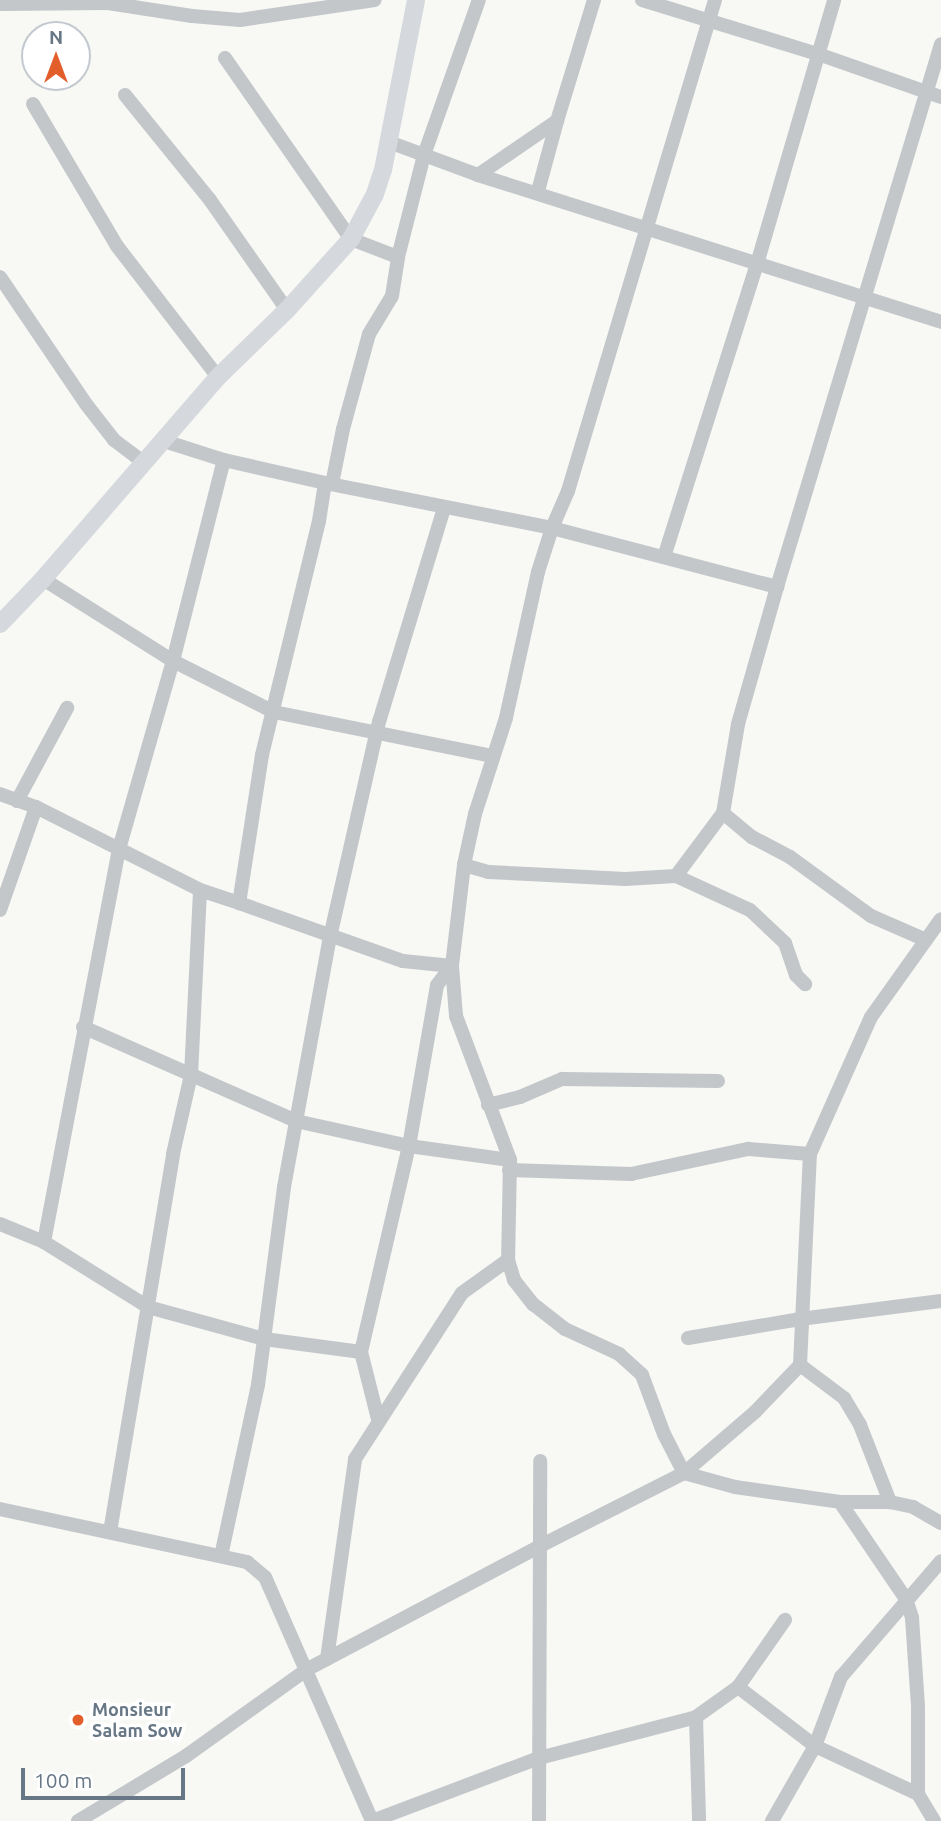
<!DOCTYPE html>
<style>
body{margin:0}
#map{position:relative;width:941px;height:1821px;overflow:hidden;background:#f8f8f5;font-family:Ubuntu,sans-serif}
div>[style]{position:absolute}
.minor>*{height:14px;margin:-7px;padding:0 7px;transform-origin:7px;border-radius:7px;background:#c3c7ca}
.major>*{height:18px;margin:-9px;padding:0 9px;transform-origin:9px;border-radius:9px;background:#d5d9dd}
.dots>*{width:19px;height:19px;translate:-50% -50%;box-sizing:border-box;border:4px solid #fff;border-radius:50%}
span{translate:-50% -50%;white-space:nowrap;text-align:center;line-height:1.15;-webkit-text-stroke:7px #fff;paint-order:stroke}
.poi-label{font-size:18px;color:#677786;font-weight:700}
.left{translate:0 -50%;text-align:left}
.north{position:absolute;left:21px;top:21px;width:70px;height:70px;box-sizing:border-box;background:#fff;border:2px solid #c2c9cf;border-radius:50%;rotate:0deg;font-size:19px;font-weight:700;line-height:28px;text-align:center;color:#677786}
.north::after{content:'';display:block;margin:auto;width:24px;height:32px;background:#e25e2b;clip-path:polygon(50% 0,100% 100%,50% 72%,0 100%)}
.scale{position:absolute;left:21px;top:1768px;width:164px;height:32px;box-sizing:border-box;border:4px solid #677786;border-top:0;padding-left:9px;font-size:21px;line-height:24px;white-space:nowrap;color:#677786;-webkit-text-stroke:5px #fff;paint-order:stroke}
</style>
<div id="map">
<div class="minor">
<div style="left:642px;top:0;width:184px;rotate:17.1deg"></div>
<div style="left:818px;top:54px;width:130px;rotate:19.3deg"></div>
<div style="left:715px;top:0;width:513px;rotate:106.67deg"></div>
<div style="left:568px;top:491px;width:40px;rotate:113.4deg"></div>
<div style="left:552px;top:528px;width:233px;rotate:14.7deg"></div>
<div style="left:0;top:4px;width:108px;rotate:-0.5deg"></div>
<div style="left:108px;top:3px;width:85px;rotate:8.8deg"></div>
<div style="left:192px;top:16px;width:48px;rotate:4.8deg"></div>
<div style="left:240px;top:20px;width:136px;rotate:-8.4deg"></div>
<div style="left:225px;top:58px;width:221px;rotate:55.2deg"></div>
<div style="left:351px;top:239px;width:50px;rotate:21deg"></div>
<div style="left:125px;top:95px;width:135px;rotate:51deg"></div>
<div style="left:210px;top:200px;width:134px;rotate:55deg"></div>
<div style="left:33px;top:104px;width:165px;rotate:59.4deg"></div>
<div style="left:117px;top:246px;width:165px;rotate:52.4deg"></div>
<div style="left:389px;top:142px;width:95px;rotate:20.3deg"></div>
<div style="left:478px;top:175px;width:486px;rotate:17.6deg"></div>
<div style="left:478px;top:175px;width:96px;rotate:-34.4deg"></div>
<div style="left:557px;top:121px;width:127px;rotate:-73deg"></div>
<div style="left:538px;top:191px;width:73px;rotate:-74.8deg"></div>
<div style="left:0;top:277px;width:153px;rotate:55.9deg"></div>
<div style="left:86px;top:404px;width:46px;rotate:52.1deg"></div>
<div style="left:114px;top:440px;width:38px;rotate:37deg"></div>
<div style="left:164px;top:441px;width:63px;rotate:17.6deg"></div>
<div style="left:224px;top:460px;width:104px;rotate:12.8deg"></div>
<div style="left:325px;top:483px;width:231px;rotate:11.2deg"></div>
<div style="left:552px;top:528px;width:46px;rotate:107.7deg"></div>
<div style="left:538px;top:572px;width:149px;rotate:102.4deg"></div>
<div style="left:506px;top:718px;width:101px;rotate:107.9deg"></div>
<div style="left:475px;top:814px;width:52px;rotate:102.2deg"></div>
<div style="left:464px;top:865px;width:102px;rotate:96.8deg"></div>
<div style="left:452px;top:966px;width:50px;rotate:85.4deg"></div>
<div style="left:456px;top:1016px;width:154px;rotate:69.4deg"></div>
<div style="left:510px;top:1160px;width:100px;rotate:91.1deg"></div>
<div style="left:508px;top:1260px;width:21px;rotate:73deg"></div>
<div style="left:514px;top:1280px;width:31px;rotate:52deg"></div>
<div style="left:533px;top:1304px;width:41px;rotate:38deg"></div>
<div style="left:565px;top:1329px;width:60px;rotate:24.8deg"></div>
<div style="left:619px;top:1354px;width:31px;rotate:42deg"></div>
<div style="left:642px;top:1375px;width:63px;rotate:69.6deg"></div>
<div style="left:664px;top:1434px;width:44px;rotate:62.9deg"></div>
<div style="left:684px;top:1473px;width:53px;rotate:15.4deg"></div>
<div style="left:735px;top:1487px;width:106px;rotate:8.1deg"></div>
<div style="left:840px;top:1502px;width:50px"></div>
<div style="left:890px;top:1502px;width:24px;rotate:12deg"></div>
<div style="left:913px;top:1507px;width:32px;rotate:30deg"></div>
<div style="left:325px;top:483px;width:38px;rotate:99deg"></div>
<div style="left:319px;top:521px;width:241px;rotate:103.7deg"></div>
<div style="left:262px;top:755px;width:150px;rotate:98.8deg"></div>
<div style="left:239px;top:903px;width:174px;rotate:19.5deg"></div>
<div style="left:403px;top:961px;width:49px;rotate:5.8deg"></div>
<div style="left:332px;top:484px;width:56px;rotate:-78.7deg"></div>
<div style="left:343px;top:429px;width:98px;rotate:-74.7deg"></div>
<div style="left:369px;top:334px;width:44px;rotate:-58.8deg"></div>
<div style="left:392px;top:296px;width:39px;rotate:-81deg"></div>
<div style="left:398px;top:257px;width:105px;rotate:-75.7deg"></div>
<div style="left:424px;top:155px;width:164px;rotate:-70.5deg"></div>
<div style="left:664px;top:557px;width:307px;rotate:-72.4deg"></div>
<div style="left:757px;top:264px;width:275px;rotate:-73.7deg"></div>
<div style="left:43px;top:579px;width:154px;rotate:32.2deg"></div>
<div style="left:173px;top:661px;width:113px;rotate:26.8deg"></div>
<div style="left:274px;top:712px;width:222px;rotate:11.4deg"></div>
<div style="left:0;top:794px;width:38px;rotate:20deg"></div>
<div style="left:36px;top:807px;width:184px;rotate:26.8deg"></div>
<div style="left:200px;top:890px;width:41px;rotate:18.4deg"></div>
<div style="left:17px;top:801px;width:106px;rotate:-61.7deg"></div>
<div style="left:723px;top:813px;width:38px;rotate:40deg"></div>
<div style="left:752px;top:837px;width:43px;rotate:27.8deg"></div>
<div style="left:790px;top:857px;width:100px;rotate:36.1deg"></div>
<div style="left:871px;top:916px;width:60px;rotate:23.6deg"></div>
<div style="left:464px;top:865px;width:25px;rotate:16deg"></div>
<div style="left:488px;top:872px;width:60px;rotate:2.9deg"></div>
<div style="left:548px;top:875px;width:77px;rotate:3deg"></div>
<div style="left:625px;top:879px;width:51px;rotate:-3.4deg"></div>
<div style="left:676px;top:876px;width:81px;rotate:24.7deg"></div>
<div style="left:750px;top:910px;width:48px;rotate:43.3deg"></div>
<div style="left:785px;top:943px;width:34px;rotate:71deg"></div>
<div style="left:796px;top:975px;width:13px;rotate:45deg"></div>
<div style="left:676px;top:876px;width:79px;rotate:-53.3deg"></div>
<div style="left:723px;top:813px;width:90px;rotate:-80.4deg"></div>
<div style="left:738px;top:724px;width:142px;rotate:-74.1deg"></div>
<div style="left:777px;top:587px;width:567px;rotate:-73.19deg"></div>
<div style="left:0;top:910px;width:109px;rotate:-70.7deg"></div>
<div style="left:83px;top:1027px;width:233px;rotate:23.8deg"></div>
<div style="left:296px;top:1121px;width:116px;rotate:12.5deg"></div>
<div style="left:409px;top:1146px;width:102px;rotate:7.9deg"></div>
<div style="left:488px;top:1105px;width:33px;rotate:-14deg"></div>
<div style="left:520px;top:1097px;width:46px;rotate:-23.2deg"></div>
<div style="left:562px;top:1079px;width:156px;rotate:0.7deg"></div>
<div style="left:509px;top:1170px;width:122px;rotate:1.9deg"></div>
<div style="left:631px;top:1174px;width:120px;rotate:-12.1deg"></div>
<div style="left:748px;top:1149px;width:62px;rotate:4.6deg"></div>
<div style="left:0;top:1224px;width:48px;rotate:22.2deg"></div>
<div style="left:44px;top:1242px;width:123px;rotate:32deg"></div>
<div style="left:148px;top:1307px;width:120px;rotate:15.4deg"></div>
<div style="left:264px;top:1339px;width:98px;rotate:7.6deg"></div>
<div style="left:44px;top:1242px;width:400px;rotate:-79.2deg"></div>
<div style="left:119px;top:849px;width:196px;rotate:-74deg"></div>
<div style="left:173px;top:661px;width:207px;rotate:-75.8deg"></div>
<div style="left:688px;top:1338px;width:114px;rotate:-9.6deg"></div>
<div style="left:800px;top:1319px;width:142px;rotate:-7.3deg"></div>
<div style="left:800px;top:1365px;width:55px;rotate:36.9deg"></div>
<div style="left:844px;top:1398px;width:31px;rotate:59deg"></div>
<div style="left:860px;top:1425px;width:83px;rotate:68.7deg"></div>
<div style="left:378px;top:1419px;width:69px;rotate:-104.2deg"></div>
<div style="left:361px;top:1352px;width:212px;rotate:-76.9deg"></div>
<div style="left:409px;top:1146px;width:163px;rotate:-80.1deg"></div>
<div style="left:437px;top:985px;width:24px;rotate:-52deg"></div>
<div style="left:840px;top:1502px;width:117px;rotate:55.8deg"></div>
<div style="left:906px;top:1599px;width:20px;rotate:72deg"></div>
<div style="left:912px;top:1618px;width:89px;rotate:86.1deg"></div>
<div style="left:918px;top:1707px;width:87px;rotate:90deg"></div>
<div style="left:918px;top:1794px;width:31px;rotate:59deg"></div>
<div style="left:0;top:1509px;width:253px;rotate:12.1deg"></div>
<div style="left:247px;top:1562px;width:23px;rotate:40deg"></div>
<div style="left:265px;top:1577px;width:266px;rotate:66.3deg"></div>
<div style="left:110px;top:1532px;width:383px;rotate:-80.5deg"></div>
<div style="left:173px;top:1154px;width:81px;rotate:-77.2deg"></div>
<div style="left:191px;top:1075px;width:185px;rotate:-87.2deg"></div>
<div style="left:221px;top:1556px;width:175px;rotate:-77.8deg"></div>
<div style="left:258px;top:1385px;width:200px;rotate:-82.5deg"></div>
<div style="left:284px;top:1187px;width:254px;rotate:-79.6deg"></div>
<div style="left:330px;top:937px;width:221px;rotate:-77.2deg"></div>
<div style="left:379px;top:722px;width:224px;rotate:-73.1deg"></div>
<div style="left:327px;top:1659px;width:202px;rotate:-82deg"></div>
<div style="left:355px;top:1459px;width:197px;rotate:-57.2deg"></div>
<div style="left:462px;top:1293px;width:57px;rotate:-35.7deg"></div>
<div style="left:738px;top:1687px;width:97px;rotate:37.5deg"></div>
<div style="left:815px;top:1746px;width:114px;rotate:25deg"></div>
<div style="left:696px;top:1717px;width:104px;rotate:88.3deg"></div>
<div style="left:78px;top:1821px;width:126px;rotate:-31deg"></div>
<div style="left:186px;top:1756px;width:148px;rotate:-35.6deg"></div>
<div style="left:306px;top:1670px;width:265px;rotate:-27.9deg"></div>
<div style="left:540px;top:1546px;width:161px;rotate:-26.9deg"></div>
<div style="left:684px;top:1473px;width:94px;rotate:-40.7deg"></div>
<div style="left:755px;top:1412px;width:65px;rotate:-46.2deg"></div>
<div style="left:800px;top:1365px;width:211px;rotate:-87.3deg"></div>
<div style="left:810px;top:1154px;width:150px;rotate:-66deg"></div>
<div style="left:871px;top:1017px;width:120px;rotate:-54.5deg"></div>
<div style="left:372px;top:1821px;width:178px;rotate:-20.7deg"></div>
<div style="left:539px;top:1758px;width:162px;rotate:-14.6deg"></div>
<div style="left:696px;top:1717px;width:52px;rotate:-35.5deg"></div>
<div style="left:738px;top:1687px;width:82px;rotate:-55deg"></div>
<div style="left:539px;top:1821px;width:360px;rotate:-89.8deg"></div>
<div style="left:772px;top:1821px;width:86px;rotate:-60.2deg"></div>
<div style="left:815px;top:1746px;width:74px;rotate:-69.4deg"></div>
<div style="left:841px;top:1677px;width:153px;rotate:-49.2deg"></div>
</div>
<div class="major">
<div style="left:0;top:624px;width:62px;rotate:-46.3deg"></div>
<div style="left:43px;top:579px;width:267px;rotate:-49.1deg"></div>
<div style="left:218px;top:377px;width:96px;rotate:-44.2deg"></div>
<div style="left:287px;top:310px;width:96px;rotate:-48deg"></div>
<div style="left:351px;top:239px;width:51px;rotate:-61.9deg"></div>
<div style="left:375px;top:194px;width:25px;rotate:-72deg"></div>
<div style="left:383px;top:170px;width:173px;rotate:-79deg"></div>
</div>
<div class="dots">
<div style="left:78px;top:1720px;background:#e25e2b"></div>
</div>
<div class="poi-label">
<span class="left" style="left:92px;top:1720px">Monsieur<br>Salam Sow</span>
</div>
<div class="north">N</div>
<div class="scale">100 m</div>
</div>
